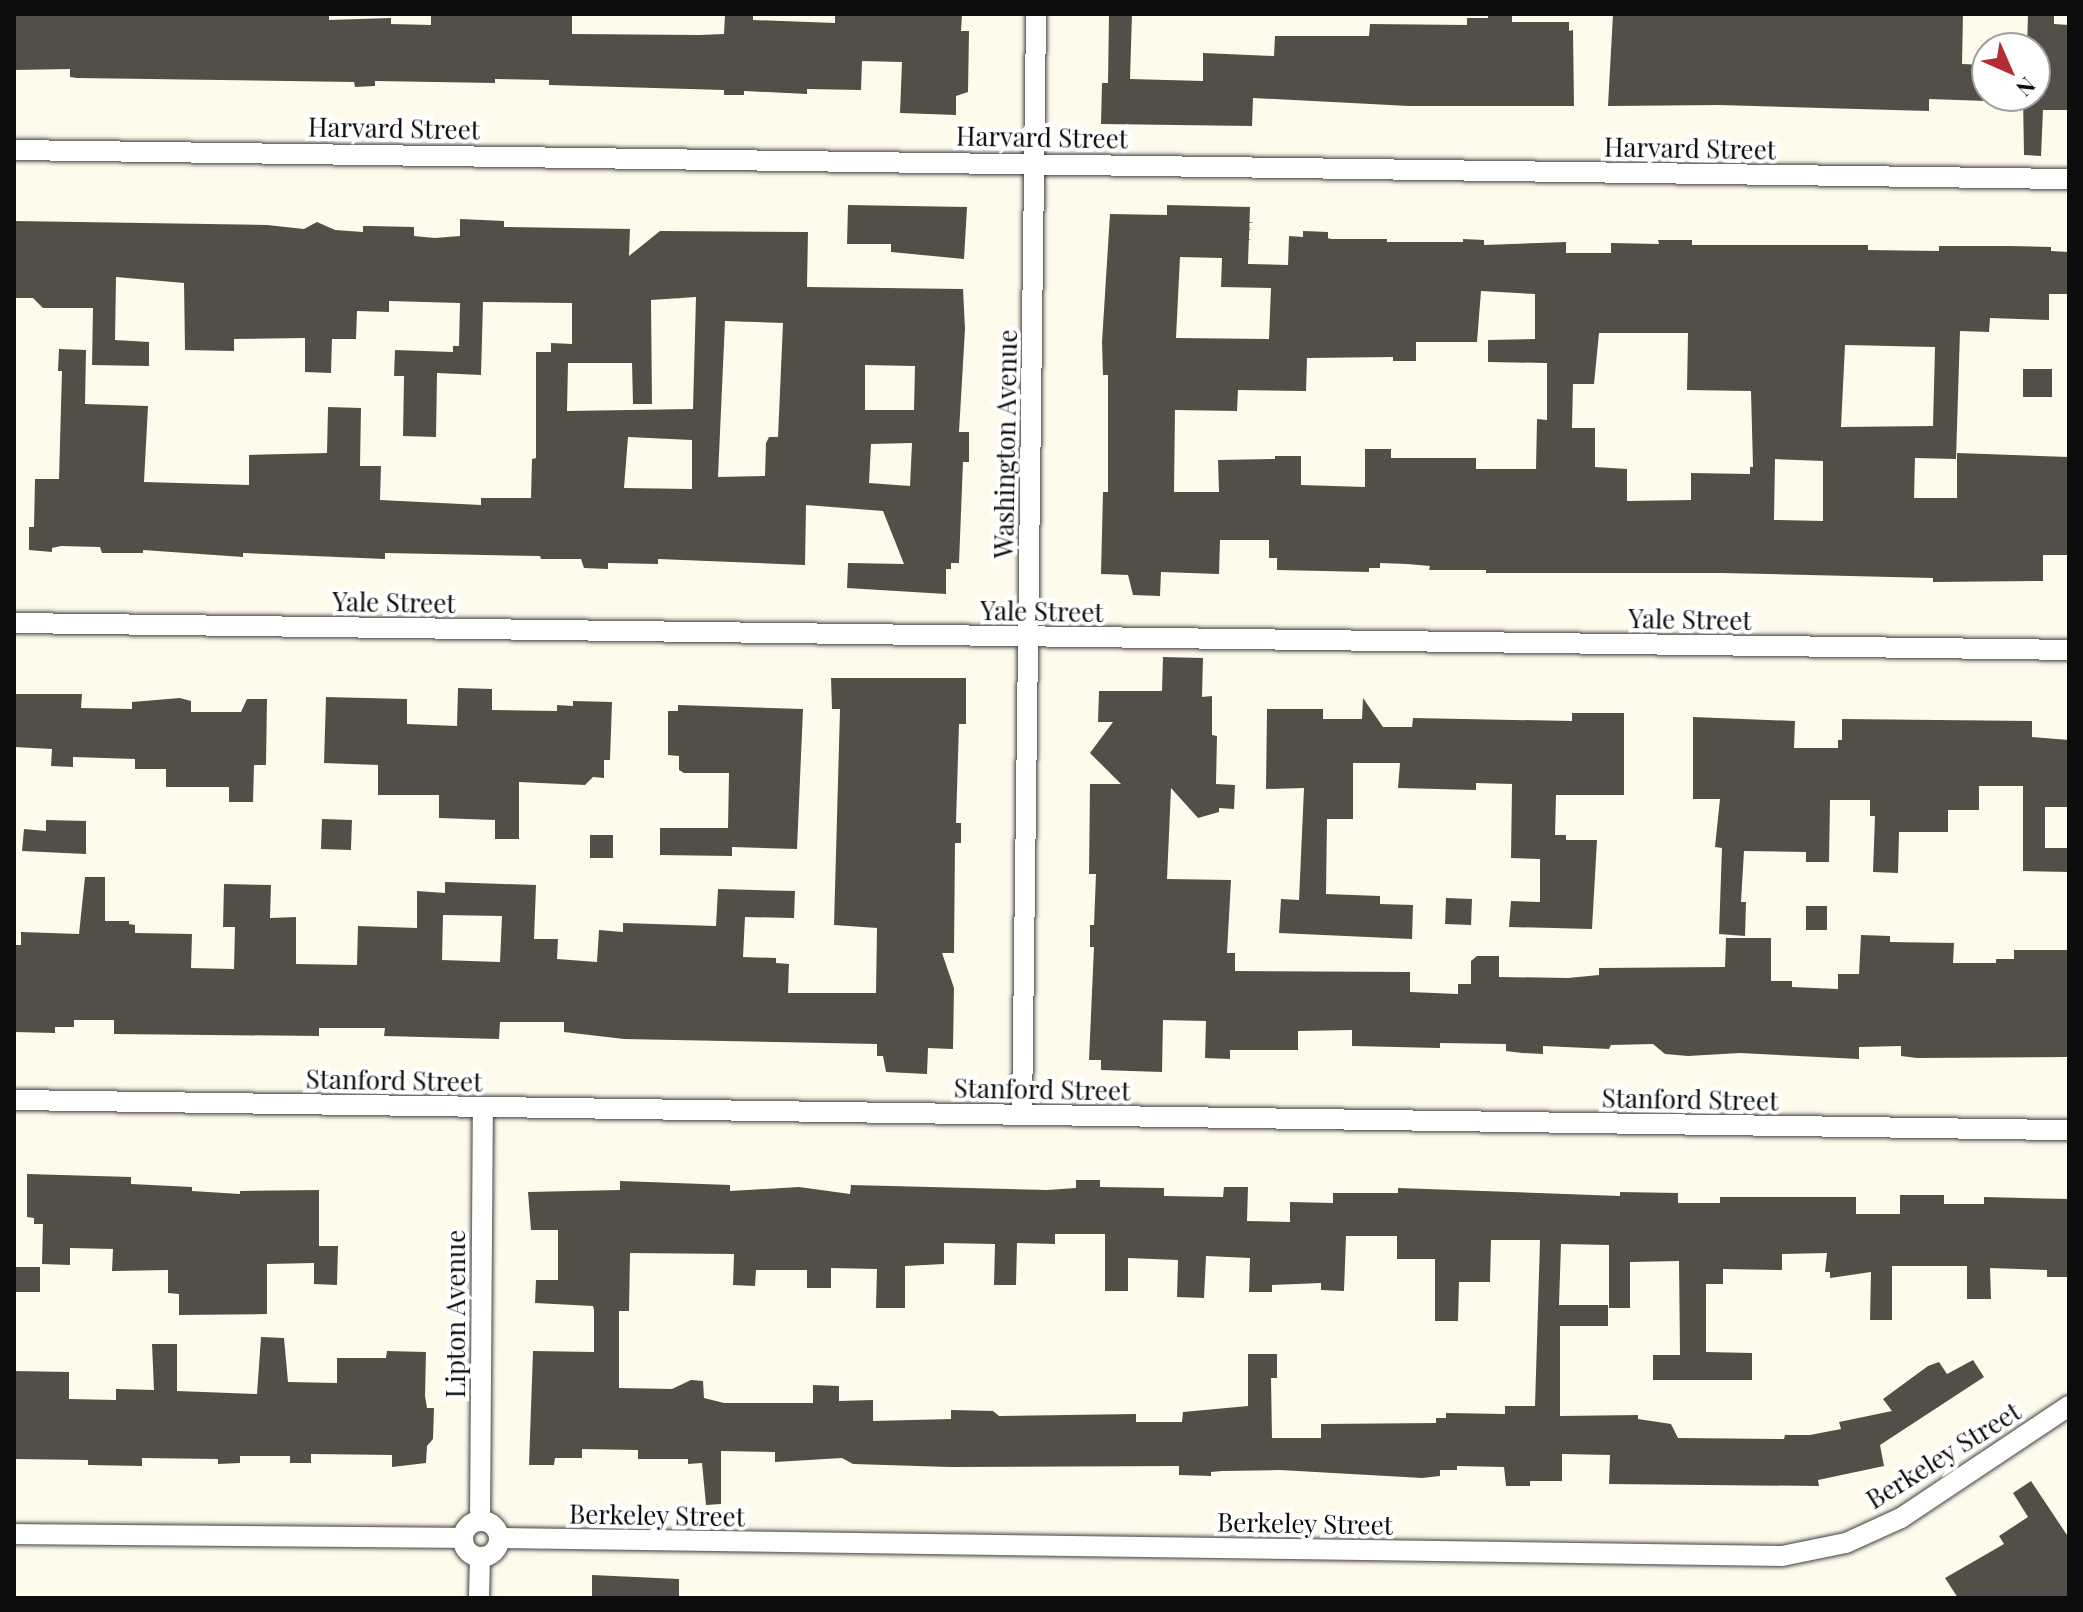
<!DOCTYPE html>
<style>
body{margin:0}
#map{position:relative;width:2083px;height:1612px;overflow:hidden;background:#fefbed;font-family:"Playfair Display",serif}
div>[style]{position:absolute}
.building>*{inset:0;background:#544e49;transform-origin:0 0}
.roads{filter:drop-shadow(0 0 2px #3f3f3f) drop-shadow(0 0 2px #3f3f3f)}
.minor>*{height:20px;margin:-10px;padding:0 10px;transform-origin:10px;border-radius:10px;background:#fff}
.minor>.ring{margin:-10px;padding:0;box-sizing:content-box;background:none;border:20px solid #fff;border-radius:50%}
span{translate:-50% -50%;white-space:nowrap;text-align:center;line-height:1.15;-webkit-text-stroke:8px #fff;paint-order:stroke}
.street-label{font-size:26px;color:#0c0c0c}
.frame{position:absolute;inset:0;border:16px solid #0c0c0c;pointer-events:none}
.north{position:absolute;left:1971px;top:32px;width:80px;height:80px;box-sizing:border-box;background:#fff;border:2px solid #9e9e9e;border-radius:50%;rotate:135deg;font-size:22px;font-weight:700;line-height:32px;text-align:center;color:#0c0c0c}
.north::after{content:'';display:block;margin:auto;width:28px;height:36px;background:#b42d34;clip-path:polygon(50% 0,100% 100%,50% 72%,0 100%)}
</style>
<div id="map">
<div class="building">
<div style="clip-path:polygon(14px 14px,329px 15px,329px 20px,391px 18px,391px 24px,431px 25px,431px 14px,572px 14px,572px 34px,699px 35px,724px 34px,725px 14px,753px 14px,753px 20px,835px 23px,835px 14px,962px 15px,961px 31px,969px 31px,968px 92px,956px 96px,956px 115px,900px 113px,902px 62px,862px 61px,861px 90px,807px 89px,807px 94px,744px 91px,744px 95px,724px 95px,724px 90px,549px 85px,549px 80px,495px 79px,495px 83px,375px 81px,375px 86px,355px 87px,354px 82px,77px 78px,70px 77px,70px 69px,14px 70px)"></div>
<div style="clip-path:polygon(1109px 14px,1132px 14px,1130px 79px,1203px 81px,1203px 53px,1274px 56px,1275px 36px,1369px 36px,1370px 24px,1467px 25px,1467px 18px,1488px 18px,1488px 14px,1512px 14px,1512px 22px,1569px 22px,1569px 31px,1573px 30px,1574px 106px,1409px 106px,1253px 98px,1252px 126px,1101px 124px,1102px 83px,1108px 83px)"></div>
<div style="clip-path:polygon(1613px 14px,1963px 14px,1962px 64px,1987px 65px,1987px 101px,1929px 99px,1929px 111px,1720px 105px,1608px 106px)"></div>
<div style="clip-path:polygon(2028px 14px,2054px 14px,2054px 24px,2069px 25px,2069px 110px,2043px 110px,2041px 156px,2024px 155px,2023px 96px,2035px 96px,2035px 48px,2027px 48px)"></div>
<div style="clip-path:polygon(848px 205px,967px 207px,964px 259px,891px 252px,891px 244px,847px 244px)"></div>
<div style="clip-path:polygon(evenodd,1167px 205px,1250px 207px,1248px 264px,1288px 265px,1289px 236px,1303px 237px,1303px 231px,1328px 232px,1328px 239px,1387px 239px,1387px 242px,1463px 242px,1463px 239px,1484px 240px,1484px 245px,1566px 242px,1566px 253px,1611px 253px,1611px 243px,1659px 244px,1658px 240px,1692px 240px,1692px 245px,1868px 245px,1868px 250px,1939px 251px,1939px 246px,2008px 246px,2051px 247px,2051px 251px,2069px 252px,2069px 294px,2049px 294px,2049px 320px,1990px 318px,1989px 332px,1960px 331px,1956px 459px,1915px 458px,1914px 498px,1957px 498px,1957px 453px,2069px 457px,2069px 555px,2043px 555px,2043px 581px,1933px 582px,1933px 578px,1722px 573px,1486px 573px,1486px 570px,1429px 570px,1430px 566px,1407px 564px,1380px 563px,1380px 568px,1369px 568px,1369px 572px,1277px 570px,1277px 558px,1269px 558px,1269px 540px,1220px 540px,1219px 574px,1161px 572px,1160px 596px,1133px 595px,1128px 575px,1101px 574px,1103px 492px,1108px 492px,1108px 375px,1103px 375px,1102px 342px,1110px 214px,1167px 215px,1167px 205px,1180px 257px,1222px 258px,1221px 287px,1271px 288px,1269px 339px,1176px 338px,1180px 257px,1167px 205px,1481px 291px,1535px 294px,1535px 339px,1488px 340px,1488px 362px,1547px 363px,1547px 420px,1537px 419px,1536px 469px,1476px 469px,1476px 458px,1391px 458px,1391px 449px,1365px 449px,1365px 487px,1301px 485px,1301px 456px,1275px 456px,1275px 459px,1218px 460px,1219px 492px,1174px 492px,1175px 410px,1237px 411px,1238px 390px,1306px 391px,1307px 358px,1393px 357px,1393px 361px,1416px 361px,1416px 342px,1477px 342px,1481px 291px,1167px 205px,1599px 333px,1688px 333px,1687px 390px,1751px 391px,1753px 467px,1750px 467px,1750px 474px,1691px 473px,1691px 500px,1627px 501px,1627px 469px,1595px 467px,1595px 428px,1572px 428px,1573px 384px,1594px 384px,1599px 333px,1167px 205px,1845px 345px,1935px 347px,1933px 426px,1841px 427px,1845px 345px,1167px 205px,1775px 459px,1823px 461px,1823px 521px,1774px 520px,1775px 459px)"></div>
<div style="clip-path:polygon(evenodd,460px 219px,504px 221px,504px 227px,630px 229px,629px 256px,660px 231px,808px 232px,807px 287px,963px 289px,965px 329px,959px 432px,969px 432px,969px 462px,963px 462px,959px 563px,951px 563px,951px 569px,946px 569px,946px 594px,847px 588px,848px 563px,904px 564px,883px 511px,806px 505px,805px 565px,658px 559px,658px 564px,608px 563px,608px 569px,584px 568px,581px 559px,541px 559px,540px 556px,385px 553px,385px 559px,243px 553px,243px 557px,143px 550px,143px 553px,102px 553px,100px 547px,61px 546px,52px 548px,52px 552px,29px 550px,29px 527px,34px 527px,35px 479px,59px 479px,62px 371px,58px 371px,59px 349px,86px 350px,85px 404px,148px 406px,144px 482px,249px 485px,249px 455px,327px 453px,328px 407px,361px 408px,360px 466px,381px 466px,380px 500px,481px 505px,481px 498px,531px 498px,532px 459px,536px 458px,536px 352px,551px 352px,551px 343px,572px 344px,572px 303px,483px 302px,481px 375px,437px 373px,436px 437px,403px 436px,404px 376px,394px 376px,395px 350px,453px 352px,453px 346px,459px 346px,460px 303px,389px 301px,389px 312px,357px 311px,356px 339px,332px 339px,331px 373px,305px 372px,305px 338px,234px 339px,234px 351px,185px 350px,184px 283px,116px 277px,115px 340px,149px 342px,149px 366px,92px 365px,93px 308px,43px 308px,33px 298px,14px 298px,14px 221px,267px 225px,304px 229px,317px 222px,335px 230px,363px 232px,363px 226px,368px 226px,414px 227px,414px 236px,435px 238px,460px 236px,460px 219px,696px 297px,693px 409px,567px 411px,568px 363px,632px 363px,633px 404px,652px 404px,651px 300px,696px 297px,460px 219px,725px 321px,783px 323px,778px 437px,769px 437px,766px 443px,765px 476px,718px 477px,725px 321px,460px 219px,865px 365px,915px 366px,914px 410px,865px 410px,865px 365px,460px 219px,628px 437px,692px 440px,692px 489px,624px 488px,628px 437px,460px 219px,912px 443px,910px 486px,869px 483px,871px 444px,912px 443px)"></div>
<div style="left:2052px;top:369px;width:28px;height:29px;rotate:90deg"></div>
<div style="clip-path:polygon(1163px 657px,1203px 658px,1202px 697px,1212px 696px,1212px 735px,1217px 736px,1216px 784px,1235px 785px,1234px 809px,1219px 808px,1219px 812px,1198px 818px,1171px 788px,1167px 879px,1231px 880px,1227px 953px,1235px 953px,1235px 971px,1410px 972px,1410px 992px,1458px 994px,1458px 984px,1471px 984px,1471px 961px,1477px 956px,1499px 956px,1499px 977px,1568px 978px,1599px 975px,1599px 968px,1725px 967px,1726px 938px,1771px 938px,1771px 981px,1792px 981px,1792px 987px,1838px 989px,1838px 974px,1859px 974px,1861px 935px,1890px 936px,1890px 942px,1954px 943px,1953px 963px,1996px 963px,1996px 959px,2014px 959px,2014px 950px,2069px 950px,2069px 1057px,1917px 1058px,1901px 1056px,1901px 1046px,1859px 1047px,1859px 1059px,1740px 1053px,1688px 1056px,1665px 1054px,1653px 1044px,1611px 1045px,1609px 1049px,1543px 1046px,1543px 1054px,1522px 1053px,1506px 1051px,1506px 1044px,1440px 1043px,1440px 1048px,1352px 1046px,1352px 1030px,1298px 1031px,1298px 1050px,1230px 1050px,1230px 1059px,1205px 1058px,1206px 1021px,1163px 1020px,1162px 1072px,1101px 1070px,1101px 1060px,1089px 1060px,1094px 947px,1090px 947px,1090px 925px,1094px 925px,1096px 874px,1089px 874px,1090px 784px,1121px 784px,1090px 753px,1113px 722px,1098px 722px,1099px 691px,1162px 691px)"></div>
<div style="clip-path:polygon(evenodd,831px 678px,966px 678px,966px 724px,959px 724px,956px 823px,961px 823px,961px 843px,955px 843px,954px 953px,942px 953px,954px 988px,953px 1049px,928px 1048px,927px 1074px,886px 1072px,883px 1056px,877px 1056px,877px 1044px,624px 1039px,564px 1032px,564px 1022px,500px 1022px,499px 1039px,384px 1036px,385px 1028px,319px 1028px,319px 1036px,114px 1034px,114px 1020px,74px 1020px,74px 1027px,55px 1027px,55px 1033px,14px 1032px,14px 945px,21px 945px,21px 932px,79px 934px,85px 877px,105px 877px,105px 921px,129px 921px,129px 924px,135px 925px,135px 933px,192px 934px,191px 968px,234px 969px,235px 927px,223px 927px,224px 884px,271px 885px,270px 918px,296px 917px,296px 964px,357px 965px,358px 926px,417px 928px,417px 891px,445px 893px,445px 882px,536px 885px,534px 939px,558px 939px,557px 959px,597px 962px,599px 930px,623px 932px,623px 923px,716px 926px,718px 889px,795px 891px,794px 918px,745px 917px,743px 957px,776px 958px,776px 963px,789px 964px,788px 993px,876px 993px,877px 928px,834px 925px,840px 709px,832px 709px,831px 678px,443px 915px,502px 916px,500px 962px,442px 960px,443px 915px)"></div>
<div style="clip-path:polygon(458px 688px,492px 689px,492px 710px,557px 711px,557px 705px,573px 706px,573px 701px,612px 702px,610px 760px,604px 760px,604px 778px,593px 777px,585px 785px,519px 782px,519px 839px,495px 839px,495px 820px,439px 818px,439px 795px,378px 795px,378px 765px,324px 763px,326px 697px,407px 699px,407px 724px,457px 726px)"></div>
<div style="clip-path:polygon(14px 694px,82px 694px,81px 708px,132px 709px,132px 702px,180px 698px,191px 701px,191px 712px,241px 712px,247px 699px,267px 699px,266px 765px,254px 765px,253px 802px,229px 802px,229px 787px,166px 787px,166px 769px,135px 769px,135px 759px,73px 757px,73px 767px,51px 766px,52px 749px,14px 747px)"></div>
<div style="clip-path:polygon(1363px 698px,1383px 727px,1412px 727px,1413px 718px,1572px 721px,1572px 713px,1624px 713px,1624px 795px,1556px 795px,1555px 835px,1566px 835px,1566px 840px,1597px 840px,1592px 929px,1509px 927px,1511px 901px,1540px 902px,1540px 859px,1511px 858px,1512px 784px,1476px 783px,1476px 790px,1398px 788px,1400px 763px,1353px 763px,1353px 819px,1327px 819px,1326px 894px,1380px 896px,1380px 904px,1413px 905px,1412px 939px,1279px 933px,1281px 899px,1299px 900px,1304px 788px,1266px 789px,1267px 709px,1323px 709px,1323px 719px,1362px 719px)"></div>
<div style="clip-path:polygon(678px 705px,803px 709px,797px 849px,732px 847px,732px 856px,660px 855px,660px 828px,728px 828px,729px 773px,684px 773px,679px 770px,679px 756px,668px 755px,668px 711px,678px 711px)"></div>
<div style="clip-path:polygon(1693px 717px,1795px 721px,1794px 748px,1838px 748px,1838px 740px,1842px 740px,1842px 719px,2032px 721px,2032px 737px,2069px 740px,2069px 807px,2045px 807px,2045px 848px,2069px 848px,2069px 872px,2023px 871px,2023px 786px,1979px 786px,1979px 810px,1948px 810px,1948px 832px,1899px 832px,1898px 873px,1873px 872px,1875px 816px,1870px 816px,1870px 800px,1830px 800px,1829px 862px,1806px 862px,1806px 852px,1744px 851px,1741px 902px,1746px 902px,1745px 936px,1719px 934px,1722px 848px,1715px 847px,1720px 799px,1693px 799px)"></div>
<div style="left:322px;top:819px;width:30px;height:30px;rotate:2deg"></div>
<div style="clip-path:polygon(46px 820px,86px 821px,86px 854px,22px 851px,24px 829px,46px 831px)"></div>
<div style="left:590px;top:835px;width:23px;height:23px"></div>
<div style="left:1446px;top:898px;width:26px;height:26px;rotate:2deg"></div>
<div style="left:1806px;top:906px;width:21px;height:24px"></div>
<div style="clip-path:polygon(27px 1174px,131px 1177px,131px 1184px,192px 1187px,192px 1191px,240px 1194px,240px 1191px,319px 1190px,319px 1246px,338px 1246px,337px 1285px,314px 1284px,314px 1263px,267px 1264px,267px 1314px,179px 1315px,179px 1294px,168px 1293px,168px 1270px,112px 1271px,113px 1249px,70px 1248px,70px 1265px,42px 1264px,43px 1224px,34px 1224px,34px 1218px,27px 1217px)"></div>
<div style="clip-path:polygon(evenodd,1076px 1180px,1100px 1180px,1100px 1187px,1164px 1188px,1164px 1196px,1223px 1197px,1224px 1187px,1248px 1187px,1247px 1221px,1290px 1222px,1290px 1202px,1333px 1203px,1333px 1193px,1398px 1193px,1398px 1188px,1620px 1196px,1620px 1192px,1678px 1193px,1678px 1203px,1720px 1203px,1720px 1197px,1856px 1197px,1856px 1214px,1900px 1214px,1900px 1195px,1944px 1195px,1944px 1204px,1984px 1204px,1984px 1197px,2069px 1199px,2069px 1277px,2047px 1277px,2047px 1270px,1990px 1268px,1991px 1299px,1967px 1299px,1967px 1266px,1892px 1266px,1892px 1320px,1870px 1320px,1871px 1272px,1830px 1278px,1830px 1272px,1825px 1272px,1827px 1253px,1782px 1254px,1782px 1270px,1723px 1269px,1723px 1284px,1706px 1284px,1706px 1352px,1752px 1353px,1752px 1380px,1653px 1380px,1653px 1355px,1680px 1355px,1679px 1261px,1630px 1262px,1630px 1308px,1609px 1308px,1609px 1245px,1561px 1244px,1559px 1305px,1608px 1305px,1608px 1326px,1560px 1326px,1560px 1416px,1638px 1415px,1638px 1419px,1671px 1424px,1678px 1438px,1784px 1439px,1785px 1435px,1810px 1435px,1841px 1429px,1839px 1422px,1892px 1411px,1883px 1399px,1928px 1366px,1939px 1362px,1947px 1374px,1973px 1360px,1984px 1377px,1880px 1445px,1884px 1466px,1818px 1480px,1819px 1486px,1609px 1484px,1610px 1455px,1562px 1454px,1562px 1481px,1530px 1481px,1530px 1486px,1506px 1486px,1504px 1467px,1457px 1466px,1457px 1470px,1440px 1470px,1440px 1476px,1422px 1478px,1280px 1470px,1222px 1471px,1211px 1472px,1211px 1476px,1179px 1475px,1179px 1466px,950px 1467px,853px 1464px,842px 1458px,775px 1462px,775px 1452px,721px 1451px,721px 1504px,706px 1505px,702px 1463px,688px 1464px,688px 1459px,638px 1459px,638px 1450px,582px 1449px,582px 1458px,555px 1458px,554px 1465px,529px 1465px,533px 1351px,594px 1352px,594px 1310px,593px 1306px,535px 1303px,536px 1280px,558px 1280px,558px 1230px,531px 1230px,528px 1192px,620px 1190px,620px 1181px,730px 1185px,730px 1191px,799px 1187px,850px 1194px,851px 1185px,1047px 1190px,1076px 1188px,1076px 1180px,1055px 1234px,1105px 1234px,1105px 1291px,1128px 1291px,1128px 1258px,1178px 1260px,1177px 1297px,1204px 1298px,1206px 1256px,1250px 1258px,1249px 1292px,1272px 1292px,1272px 1285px,1321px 1283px,1321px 1290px,1344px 1291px,1346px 1236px,1397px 1236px,1397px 1259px,1435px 1259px,1435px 1321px,1458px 1321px,1459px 1282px,1490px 1282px,1491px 1240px,1540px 1240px,1535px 1406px,1505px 1406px,1505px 1414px,1446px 1413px,1446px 1418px,1436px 1418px,1436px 1423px,1321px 1424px,1321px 1438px,1272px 1438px,1271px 1378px,1277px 1378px,1277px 1354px,1248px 1354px,1248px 1406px,1183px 1412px,1182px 1422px,1136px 1422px,1136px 1414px,999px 1416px,993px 1411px,951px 1410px,951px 1419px,873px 1421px,873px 1400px,839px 1401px,839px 1386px,813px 1385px,813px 1403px,724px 1403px,704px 1398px,703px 1381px,691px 1380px,672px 1389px,619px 1388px,619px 1311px,629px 1311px,630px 1253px,734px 1254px,733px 1285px,755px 1286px,756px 1270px,807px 1270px,807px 1288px,831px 1288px,831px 1268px,877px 1269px,876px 1308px,905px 1308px,905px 1266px,944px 1264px,944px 1243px,995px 1244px,994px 1285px,1016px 1285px,1017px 1243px,1055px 1244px,1055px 1234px)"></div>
<div style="left:16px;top:1267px;width:24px;height:25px"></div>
<div style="clip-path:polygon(261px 1337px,284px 1338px,288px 1382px,337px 1383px,337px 1358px,386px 1358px,387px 1351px,426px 1352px,425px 1396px,427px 1408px,434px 1408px,433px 1439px,427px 1446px,426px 1463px,392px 1467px,392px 1455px,311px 1454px,311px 1463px,290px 1463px,290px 1456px,240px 1456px,240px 1463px,218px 1464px,218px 1459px,142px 1458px,142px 1466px,88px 1465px,88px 1460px,14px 1459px,14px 1371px,69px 1372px,69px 1399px,116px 1400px,116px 1389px,154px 1390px,152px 1344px,177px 1344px,177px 1391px,257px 1394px)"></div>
<div style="clip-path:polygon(2031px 1481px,2069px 1538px,2069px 1598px,1958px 1598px,1945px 1578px,2004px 1544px,1999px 1536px,2028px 1517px,2013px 1493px)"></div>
<div style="clip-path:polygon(592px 1575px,679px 1579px,679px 1598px,592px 1598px)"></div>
</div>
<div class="roads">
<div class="minor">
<div style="left:14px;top:150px;width:2055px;rotate:0.81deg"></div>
<div style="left:14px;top:623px;width:2055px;rotate:0.75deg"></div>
<div style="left:14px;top:1100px;width:2055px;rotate:0.84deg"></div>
<div style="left:1022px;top:1115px;width:1101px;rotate:-89.27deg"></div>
<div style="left:480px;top:1520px;width:413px;rotate:-89.6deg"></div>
<div class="ring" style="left:463px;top:1521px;width:16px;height:16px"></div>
<div style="left:14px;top:1534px;width:449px;rotate:0.5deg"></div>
<div style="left:499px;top:1538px;width:1283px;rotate:0.8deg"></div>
<div style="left:1782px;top:1556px;width:65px;rotate:-11.5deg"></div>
<div style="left:1846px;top:1543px;width:60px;rotate:-24.4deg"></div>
<div style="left:1901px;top:1518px;width:202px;rotate:-33.7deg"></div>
<div style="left:479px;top:1598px;width:41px;rotate:-88.6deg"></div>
</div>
</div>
<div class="street-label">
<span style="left:394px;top:128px;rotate:1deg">Harvard Street</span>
<span style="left:1042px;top:137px;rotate:1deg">Harvard Street</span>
<span style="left:1690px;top:148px;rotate:1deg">Harvard Street</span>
<span style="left:1005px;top:444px;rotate:-89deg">Washington Avenue</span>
<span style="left:394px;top:602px;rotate:1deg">Yale Street</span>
<span style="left:1042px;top:611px;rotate:1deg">Yale Street</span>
<span style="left:1690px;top:619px;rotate:1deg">Yale Street</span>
<span style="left:394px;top:1080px;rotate:1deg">Stanford Street</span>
<span style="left:1042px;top:1089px;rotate:1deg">Stanford Street</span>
<span style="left:1690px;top:1099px;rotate:1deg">Stanford Street</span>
<span style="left:455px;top:1314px;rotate:-90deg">Lipton Avenue</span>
<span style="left:1943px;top:1455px;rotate:-32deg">Berkeley Street</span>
<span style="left:657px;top:1515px;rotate:1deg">Berkeley Street</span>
<span style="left:1305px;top:1523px;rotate:1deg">Berkeley Street</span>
</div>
<div class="frame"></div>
<div class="north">N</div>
</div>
